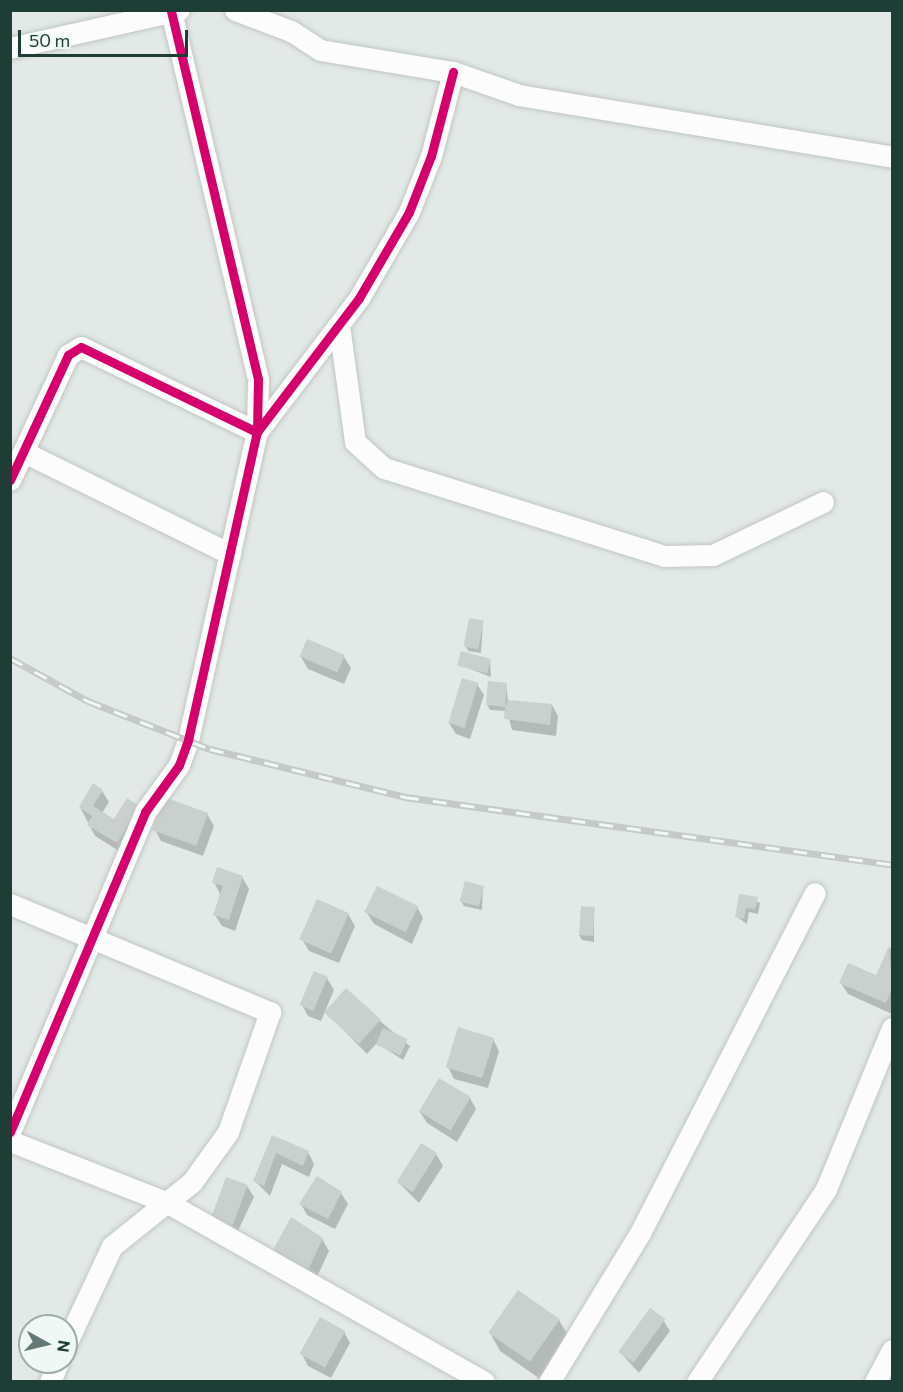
<!DOCTYPE html>
<style>
body{margin:0}
#map{position:relative;width:903px;height:1392px;overflow:hidden;background:#e2e9e6;font-family:Commissioner,sans-serif}
div>[style]{position:absolute}
.shadow>*{inset:0;background:#0003}
.building>*{inset:0;background:#c9d0cd;transform-origin:0 0}
.roads{filter:drop-shadow(0 0 2px #bfc6c3) drop-shadow(0 0 2px #bfc6c3)}
.street>*{height:21px;margin:-10.5px;padding:0 10.5px;transform-origin:10.5px;border-radius:10.5px;background:#fbfcfb}
.rail>*{height:7px;margin-top:-3.5px;transform-origin:0;background:repeating-linear-gradient(90deg,#eff8f4 0 14px,#c5cac9 0 28px);box-sizing:border-box;border-block:2px solid #c5cac9}
.cycleway>*{height:9px;margin:-4.5px;padding:0 4.5px;transform-origin:4.5px;border-radius:4.5px;background:#d6006c}
span{translate:-50% -50%;white-space:nowrap;text-align:center;line-height:1.15;-webkit-text-stroke:4.5px #eff8f4;paint-order:stroke}
.frame{position:absolute;inset:0;border:12px solid #1e3d35;pointer-events:none}
.north{position:absolute;left:18px;top:1314px;width:60px;height:60px;box-sizing:border-box;background:#eff8f4;border:2px solid #9bada8;border-radius:50%;rotate:98deg;font-size:16px;font-weight:700;line-height:24px;text-align:center;color:#1e3d35}
.north::after{content:'';display:block;margin:auto;width:21px;height:27px;background:#637973;clip-path:polygon(50% 0,100% 100%,50% 72%,0 100%)}
.scale{position:absolute;left:18px;top:30px;width:170px;height:27px;box-sizing:border-box;border:3px solid #1e3d35;border-top:0;padding-left:8px;font-size:18px;line-height:21px;white-space:nowrap;color:#1e3d35;-webkit-text-stroke:4px #eff8f4;paint-order:stroke}
</style>
<div id="map">
<div class="shadow">
<div style="clip-path:polygon(483px 622px,481px 653px,468px 651px,465px 645px)"></div>
<div style="clip-path:polygon(301px 657px,344px 657px,351px 668px,344px 684px,308px 669px)"></div>
<div style="clip-path:polygon(490px 660px,491px 677px,460px 665px)"></div>
<div style="clip-path:polygon(477px 684px,484px 695px,470px 739px,456px 734px,449px 723px)"></div>
<div style="clip-path:polygon(506px 684px,508px 701px,552px 705px,558px 716px,556px 736px,512px 730px,507px 711px,490px 710px,487px 704px)"></div>
<div style="clip-path:polygon(102px 791px,109px 802px,102px 813px,115px 821px,138px 807px,124px 854px,95px 836px,80px 807px)"></div>
<div style="clip-path:polygon(207px 814px,214px 826px,203px 856px,161px 841px,155px 830px)"></div>
<div style="clip-path:polygon(242px 877px,249px 889px,235px 931px,222px 926px,215px 915px,220px 894px,214px 882px)"></div>
<div style="clip-path:polygon(483px 887px,482px 910px,464px 906px,461px 901px)"></div>
<div style="clip-path:polygon(741px 895px,760px 903px,758px 914px,749px 912px,747px 924px,737px 917px)"></div>
<div style="clip-path:polygon(417px 907px,423px 918px,412px 944px,374px 924px,367px 913px)"></div>
<div style="clip-path:polygon(594px 909px,594px 942px,582px 940px,579px 935px)"></div>
<div style="clip-path:polygon(348px 914px,355px 926px,339px 963px,309px 951px,302px 939px)"></div>
<div style="clip-path:polygon(890px 948px,892px 949px,892px 1014px,848px 994px,841px 983px,877px 977px)"></div>
<div style="clip-path:polygon(327px 978px,334px 990px,321px 1021px,308px 1016px,302px 1005px)"></div>
<div style="clip-path:polygon(326px 1012px,380px 1021px,410px 1046px,403px 1060px,377px 1043px,367px 1054px)"></div>
<div style="clip-path:polygon(493px 1039px,499px 1051px,488px 1088px,454px 1079px,448px 1067px)"></div>
<div style="clip-path:polygon(470px 1098px,476px 1109px,457px 1142px,427px 1123px,420px 1112px)"></div>
<div style="clip-path:polygon(273px 1137px,308px 1152px,314px 1164px,309px 1177px,282px 1164px,270px 1196px,255px 1181px)"></div>
<div style="clip-path:polygon(436px 1154px,443px 1166px,419px 1203px,398px 1182px)"></div>
<div style="clip-path:polygon(247px 1186px,254px 1197px,235px 1237px,215px 1230px)"></div>
<div style="clip-path:polygon(341px 1193px,348px 1204px,335px 1229px,307px 1215px,301px 1204px)"></div>
<div style="clip-path:polygon(322px 1239px,329px 1251px,315px 1281px,281px 1262px,275px 1250px)"></div>
<div style="clip-path:polygon(518px 1292px,559px 1320px,569px 1337px,540px 1379px,500px 1351px,490px 1333px)"></div>
<div style="clip-path:polygon(663px 1320px,670px 1331px,639px 1373px,620px 1352px)"></div>
<div style="clip-path:polygon(344px 1332px,350px 1343px,331px 1378px,308px 1366px,302px 1354px)"></div>
</div>
<div class="building">
<div style="left:469px;top:618px;width:15px;height:29px;rotate:11deg"></div>
<div style="left:307px;top:639px;width:41px;height:19px;rotate:23deg"></div>
<div style="left:461px;top:651px;width:31px;height:15px;rotate:15deg"></div>
<div style="left:462px;top:678px;width:17px;height:47px;rotate:17deg"></div>
<div style="clip-path:polygon(488px 681px,507px 683px,505px 707px,508px 700px,552px 704px,550px 725px,504px 719px,505px 707px,486px 705px)"></div>
<div style="clip-path:polygon(93px 783px,103px 790px,93px 806px,114px 819px,127px 798px,139px 806px,117px 843px,87px 825px,92px 816px,79px 807px)"></div>
<div style="left:164px;top:797px;width:47px;height:35px;rotate:20deg"></div>
<div style="clip-path:polygon(217px 867px,243px 876px,229px 920px,213px 915px,223px 886px,212px 883px)"></div>
<div style="left:465px;top:881px;width:20px;height:21px;rotate:15deg"></div>
<div style="left:377px;top:886px;width:46px;height:29px;rotate:26deg"></div>
<div style="clip-path:polygon(739px 894px,758px 897px,755px 909px,746px 908px,744px 919px,735px 917px)"></div>
<div style="left:317px;top:899px;width:35px;height:44px;rotate:24deg"></div>
<div style="left:581px;top:906px;width:14px;height:29px;rotate:4deg"></div>
<div style="clip-path:polygon(889px 946px,892px 988px,886px 1003px,839px 983px,848px 963px,876px 975px)"></div>
<div style="left:314px;top:971px;width:15px;height:37px;rotate:23deg"></div>
<div style="left:346px;top:988px;width:47px;height:33px;rotate:42deg"></div>
<div style="left:458px;top:1027px;width:38px;height:42px;rotate:17deg"></div>
<div style="left:383px;top:1028px;width:27px;height:18px;rotate:24deg"></div>
<div style="left:439px;top:1078px;width:37px;height:39px;rotate:31deg"></div>
<div style="clip-path:polygon(272px 1135px,309px 1151px,303px 1166px,276px 1153px,264px 1186px,253px 1181px)"></div>
<div style="left:421px;top:1143px;width:19px;height:46px;rotate:32deg"></div>
<div style="clip-path:polygon(317px 1176px,342px 1192px,328px 1219px,299px 1204px)"></div>
<div style="left:226px;top:1177px;width:23px;height:46px;rotate:20deg"></div>
<div style="clip-path:polygon(291px 1217px,323px 1238px,308px 1270px,273px 1250px)"></div>
<div style="left:518px;top:1290px;width:51px;height:52px;rotate:35deg"></div>
<div style="left:650px;top:1308px;width:19px;height:54px;rotate:36deg"></div>
<div style="left:320px;top:1317px;width:29px;height:42px;rotate:29deg"></div>
</div>
<div class="roads">
<div class="street">
<div style="left:235px;top:10px;width:60px;rotate:20.6deg"></div>
<div style="left:291px;top:31px;width:35px;rotate:33deg"></div>
<div style="left:320px;top:50px;width:135px;rotate:9.4deg"></div>
<div style="left:453px;top:72px;width:70px;rotate:19.2deg"></div>
<div style="left:519px;top:95px;width:378px;rotate:9.4deg"></div>
<div style="left:10px;top:48px;width:173px;rotate:-12.7deg"></div>
<div style="left:339px;top:325px;width:118px;rotate:82.2deg"></div>
<div style="left:355px;top:442px;width:39px;rotate:42deg"></div>
<div style="left:384px;top:468px;width:294px;rotate:17.4deg"></div>
<div style="left:665px;top:556px;width:48px;rotate:-1.2deg"></div>
<div style="left:713px;top:555px;width:122px;rotate:-25.7deg"></div>
<div style="left:24px;top:452px;width:230px;rotate:26.3deg"></div>
<div style="left:10px;top:480px;width:138px;rotate:-65.1deg"></div>
<div style="left:68px;top:355px;width:15px;rotate:-32deg"></div>
<div style="left:81px;top:347px;width:195px;rotate:25.8deg"></div>
<div style="left:257px;top:432px;width:168px;rotate:-52.7deg"></div>
<div style="left:359px;top:298px;width:99px;rotate:-59.8deg"></div>
<div style="left:409px;top:212px;width:60px;rotate:-68.6deg"></div>
<div style="left:431px;top:156px;width:87px;rotate:-75.3deg"></div>
<div style="left:10px;top:904px;width:282px;rotate:22.6deg"></div>
<div style="left:270px;top:1012px;width:127px;rotate:109.3deg"></div>
<div style="left:228px;top:1132px;width:62px;rotate:125.8deg"></div>
<div style="left:192px;top:1182px;width:102px;rotate:141.3deg"></div>
<div style="left:112px;top:1246px;width:108px;rotate:115.1deg"></div>
<div style="left:10px;top:1132px;width:347px;rotate:-67.1deg"></div>
<div style="left:145px;top:812px;width:58px;rotate:-54.1deg"></div>
<div style="left:179px;top:765px;width:27px;rotate:-70deg"></div>
<div style="left:188px;top:740px;width:316px;rotate:-77.4deg"></div>
<div style="left:257px;top:432px;width:53px;rotate:-88.9deg"></div>
<div style="left:258px;top:379px;width:379px;rotate:-103.3deg"></div>
<div style="left:10px;top:1141px;width:170px;rotate:21.4deg"></div>
<div style="left:168px;top:1203px;width:363px;rotate:29.5deg"></div>
<div style="left:50px;top:1382px;width:22px;rotate:-68deg"></div>
<div style="left:549px;top:1382px;width:175px;rotate:-58.6deg"></div>
<div style="left:640px;top:1233px;width:382px;rotate:-62.8deg"></div>
<div style="left:697px;top:1382px;width:232px;rotate:-56.2deg"></div>
<div style="left:826px;top:1189px;width:174px;rotate:-67.7deg"></div>
<div style="left:875px;top:1382px;width:36px;rotate:-62deg"></div>
</div>
</div>
<div class="rail">
<div style="left:10px;top:658px;width:89px;rotate:28.9deg"></div>
<div style="left:88px;top:701px;width:131px;rotate:21.5deg"></div>
<div style="left:210px;top:749px;width:201px;rotate:13.8deg"></div>
<div style="left:405px;top:797px;width:492px;rotate:7.9deg"></div>
</div>
<div class="cycleway">
<div style="left:10px;top:480px;width:138px;rotate:-65.1deg"></div>
<div style="left:68px;top:355px;width:15px;rotate:-32deg"></div>
<div style="left:81px;top:347px;width:195px;rotate:25.8deg"></div>
<div style="left:257px;top:432px;width:168px;rotate:-52.7deg"></div>
<div style="left:359px;top:298px;width:99px;rotate:-59.8deg"></div>
<div style="left:409px;top:212px;width:60px;rotate:-68.6deg"></div>
<div style="left:431px;top:156px;width:87px;rotate:-75.3deg"></div>
<div style="left:10px;top:1132px;width:347px;rotate:-67.1deg"></div>
<div style="left:145px;top:812px;width:58px;rotate:-54.1deg"></div>
<div style="left:179px;top:765px;width:27px;rotate:-70deg"></div>
<div style="left:188px;top:740px;width:316px;rotate:-77.4deg"></div>
<div style="left:257px;top:432px;width:53px;rotate:-88.9deg"></div>
<div style="left:258px;top:379px;width:379px;rotate:-103.3deg"></div>
</div>
<div class="frame"></div>
<div class="north">N</div>
<div class="scale">50 m</div>
</div>
